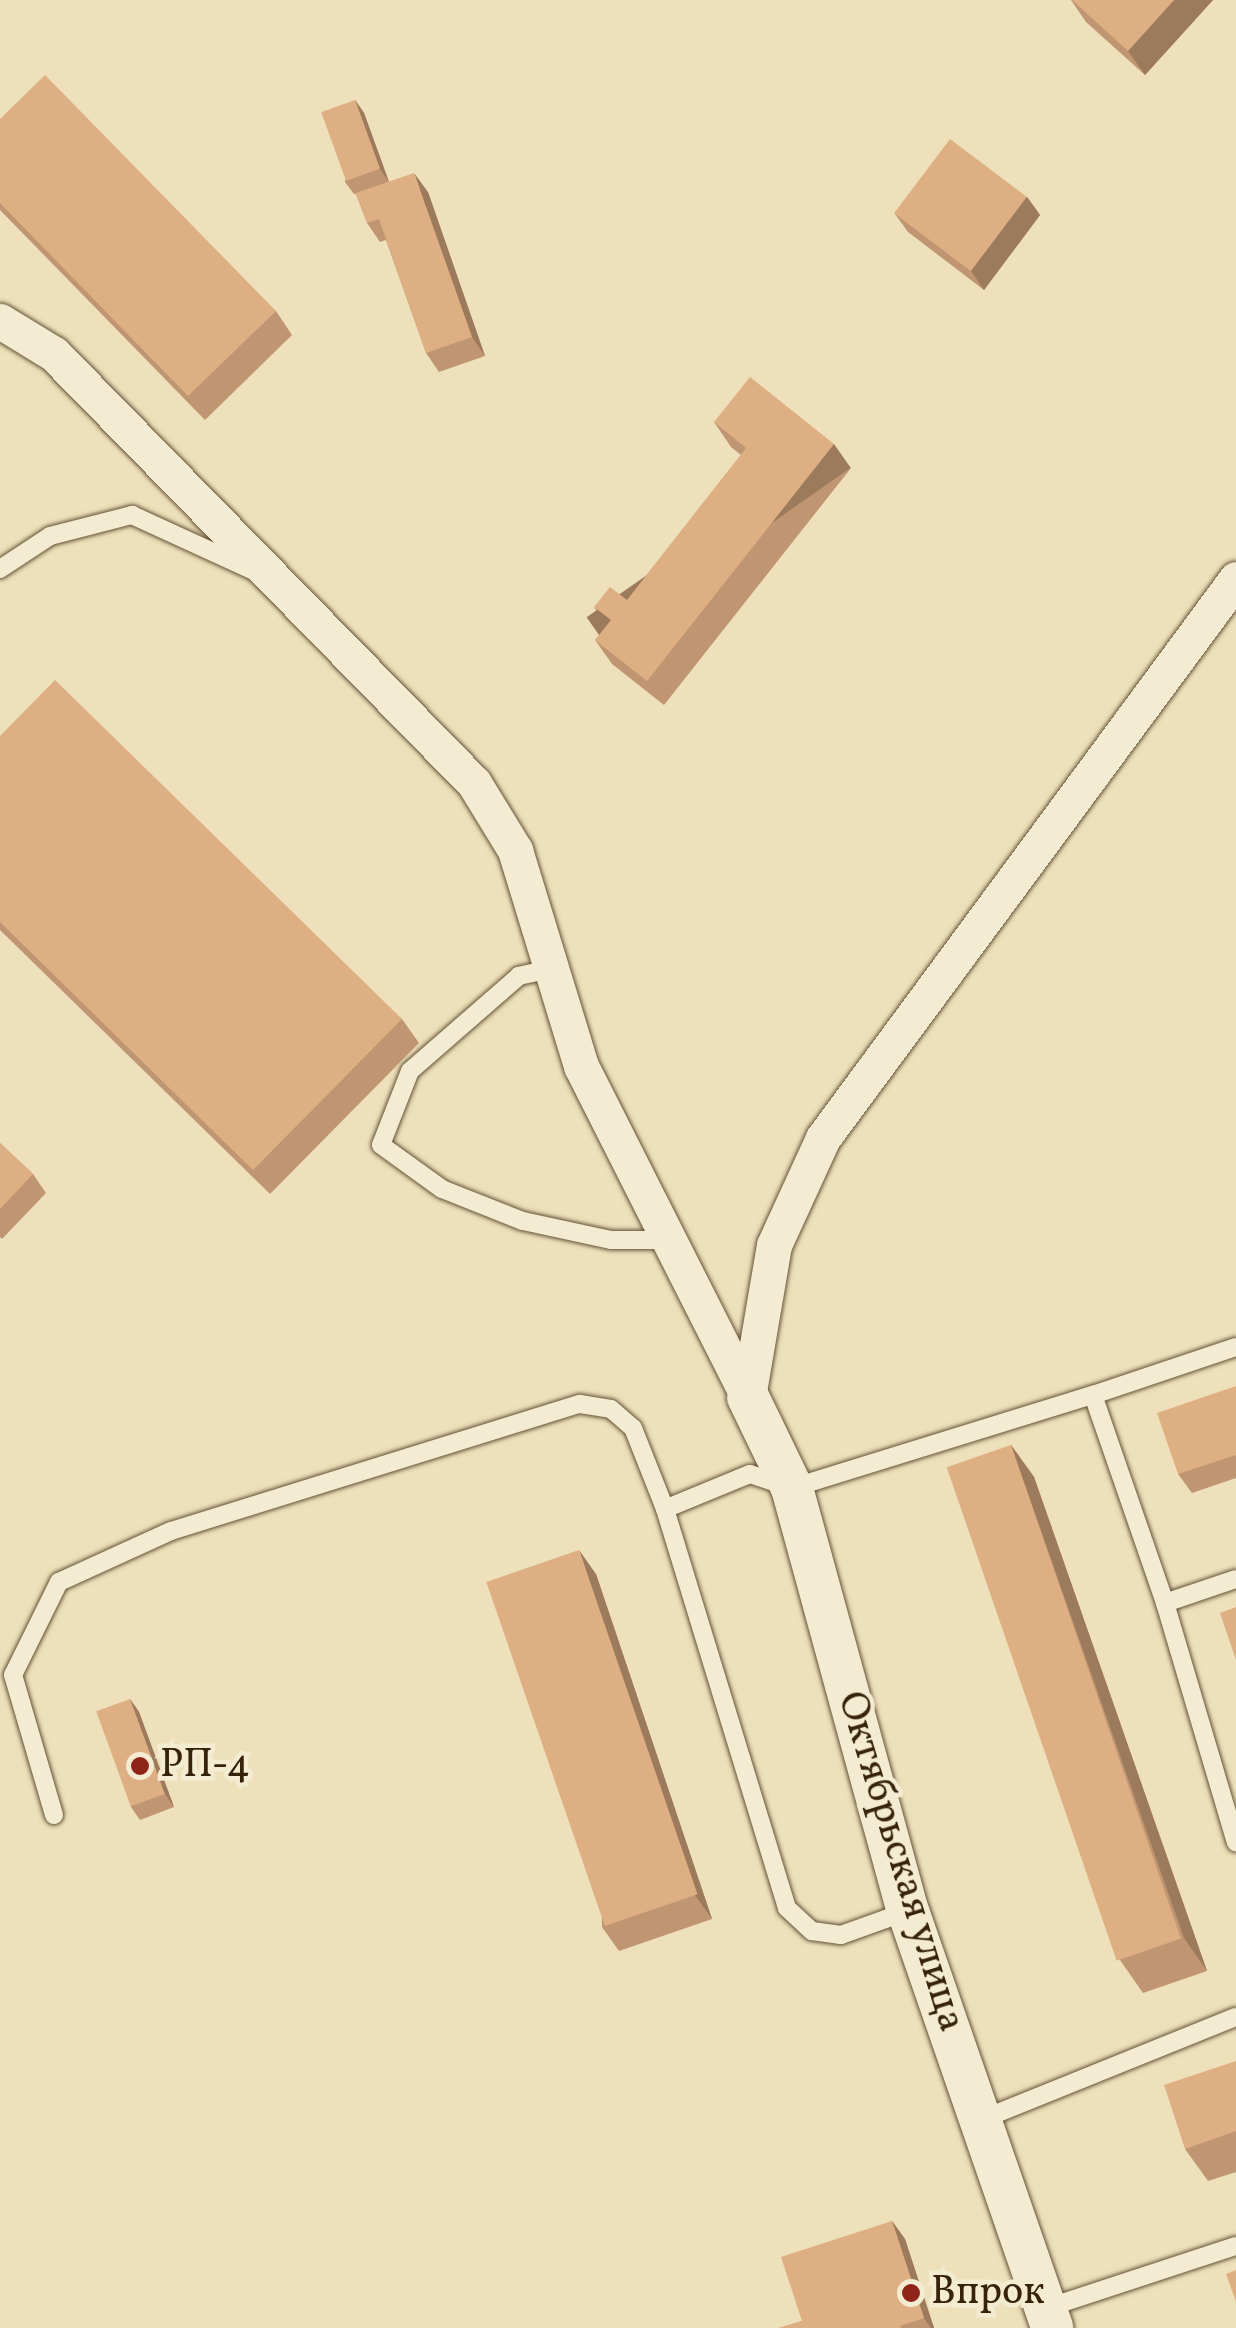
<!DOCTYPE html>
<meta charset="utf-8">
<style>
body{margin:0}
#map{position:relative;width:1236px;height:2328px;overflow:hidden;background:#ede0ba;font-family:Vollkorn,serif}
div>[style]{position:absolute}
.roads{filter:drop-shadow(0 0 2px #645236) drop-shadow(0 0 2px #645236)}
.service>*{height:18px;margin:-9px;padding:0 9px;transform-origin:9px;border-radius:9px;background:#f3ebd2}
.minor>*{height:35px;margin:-17.5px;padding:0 17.5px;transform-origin:17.5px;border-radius:17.5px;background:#f3ebd2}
.tertiary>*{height:42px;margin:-21px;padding:0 21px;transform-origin:21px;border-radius:21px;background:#f3ebd2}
.wall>*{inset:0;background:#c09672}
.shaded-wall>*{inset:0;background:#9c7a5c;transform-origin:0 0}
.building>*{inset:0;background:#dfaf84;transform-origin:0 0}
.dots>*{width:28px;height:28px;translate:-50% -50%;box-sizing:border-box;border:5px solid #f3ebd2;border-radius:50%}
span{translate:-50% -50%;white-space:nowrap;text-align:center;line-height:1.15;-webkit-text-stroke:9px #f3ebd2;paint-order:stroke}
.poi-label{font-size:40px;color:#36230a}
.left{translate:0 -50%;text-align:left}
.street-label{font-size:40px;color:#36230a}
</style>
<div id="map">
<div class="roads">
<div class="service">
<div style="left:0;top:569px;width:60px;rotate:-33.4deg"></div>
<div style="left:50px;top:536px;width:85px;rotate:-14.4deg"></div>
<div style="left:132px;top:515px;width:132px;rotate:24.6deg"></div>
<div style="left:551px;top:969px;width:33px;rotate:168deg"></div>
<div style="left:519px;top:976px;width:145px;rotate:138.9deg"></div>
<div style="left:410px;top:1071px;width:79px;rotate:111.4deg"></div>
<div style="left:381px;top:1145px;width:75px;rotate:35.8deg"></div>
<div style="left:442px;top:1189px;width:87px;rotate:21.6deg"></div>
<div style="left:523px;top:1221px;width:90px;rotate:12.2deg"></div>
<div style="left:611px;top:1240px;width:62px"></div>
<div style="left:1093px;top:1395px;width:151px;rotate:-18.6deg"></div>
<div style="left:665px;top:1509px;width:417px;rotate:73deg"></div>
<div style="left:787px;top:1908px;width:34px;rotate:43deg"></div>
<div style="left:812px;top:1931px;width:29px;rotate:8deg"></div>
<div style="left:841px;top:1935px;width:71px;rotate:-19.7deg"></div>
<div style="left:1165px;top:1603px;width:75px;rotate:-18.7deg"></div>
<div style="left:54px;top:1815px;width:146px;rotate:-106.3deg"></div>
<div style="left:13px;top:1675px;width:104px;rotate:-63.7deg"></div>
<div style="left:59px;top:1582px;width:123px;rotate:-24.5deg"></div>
<div style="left:171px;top:1531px;width:428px;rotate:-17.3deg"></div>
<div style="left:580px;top:1404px;width:31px;rotate:9deg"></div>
<div style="left:611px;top:1409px;width:29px;rotate:41deg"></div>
<div style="left:633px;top:1428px;width:87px;rotate:68.4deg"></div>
<div style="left:665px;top:1509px;width:92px;rotate:-22.4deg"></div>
<div style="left:750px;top:1474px;width:44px;rotate:18.4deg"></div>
<div style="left:792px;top:1488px;width:315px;rotate:-17.2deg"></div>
<div style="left:1093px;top:1395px;width:220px;rotate:70.9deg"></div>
<div style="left:1165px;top:1603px;width:250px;rotate:73.5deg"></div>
<div style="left:983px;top:2119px;width:273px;rotate:-22deg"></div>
<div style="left:1047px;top:2308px;width:199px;rotate:-18.2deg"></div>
</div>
<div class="minor">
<div style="left:0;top:321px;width:63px;rotate:31.4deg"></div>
<div style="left:54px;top:354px;width:600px;rotate:45.61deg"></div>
<div style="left:474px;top:783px;width:79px;rotate:58.5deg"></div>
<div style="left:515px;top:850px;width:226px;rotate:73deg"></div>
<div style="left:581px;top:1066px;width:371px;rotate:63.2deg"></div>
<div style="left:748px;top:1397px;width:154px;rotate:-80.3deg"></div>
<div style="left:774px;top:1245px;width:118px;rotate:-65.4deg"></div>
<div style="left:823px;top:1138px;width:695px;rotate:-53.54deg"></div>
</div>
<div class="tertiary">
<div style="left:748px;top:1397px;width:101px;rotate:64.2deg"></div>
<div style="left:792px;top:1488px;width:439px;rotate:74.7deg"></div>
<div style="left:908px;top:1911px;width:441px;rotate:70.9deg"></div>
</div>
</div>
<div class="wall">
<div style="clip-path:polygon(1071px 0,1213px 0,1145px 75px,1086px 22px)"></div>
<div style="clip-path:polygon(355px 100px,364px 113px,389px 182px,428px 192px,485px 356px,439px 372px,426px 353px,386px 240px,380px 242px,367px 223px,356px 194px,354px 194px,345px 182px)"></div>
<div style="clip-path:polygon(0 119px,276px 311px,292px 335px,205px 420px,0 210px)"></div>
<div style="clip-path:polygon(1027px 197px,1040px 215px,984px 290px,908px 232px,895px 214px)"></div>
<div style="clip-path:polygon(714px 422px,851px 468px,664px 705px,612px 664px,595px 640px,607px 625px,594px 607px,627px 600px,741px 455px,731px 447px)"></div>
<div style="clip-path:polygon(0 736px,402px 1019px,419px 1043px,270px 1194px,0 930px)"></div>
<div style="clip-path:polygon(0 1143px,33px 1174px,46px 1193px,2px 1239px,0 1237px)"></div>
<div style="clip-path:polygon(1236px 1386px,1236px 1478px,1192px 1493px,1178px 1474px)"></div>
<div style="clip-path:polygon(1011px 1445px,1034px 1477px,1207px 1971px,1143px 1993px,1120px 1960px)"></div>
<div style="clip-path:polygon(596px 1574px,712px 1919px,619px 1951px,602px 1927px)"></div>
<div style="clip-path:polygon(130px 1699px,139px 1712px,174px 1807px,140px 1820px,131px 1807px)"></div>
<div style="clip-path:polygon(1236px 2061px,1236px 2172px,1208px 2181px,1185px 2149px)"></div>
<div style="clip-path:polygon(892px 2221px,905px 2239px,934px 2328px,779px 2328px,802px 2321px)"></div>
</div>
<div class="shaded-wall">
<div style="clip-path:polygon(1174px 0,1213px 0,1145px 75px,1128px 51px)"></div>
<div style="clip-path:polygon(355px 100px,364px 113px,389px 182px,380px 169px)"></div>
<div style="clip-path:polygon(414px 173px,428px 192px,485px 356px,472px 337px)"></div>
<div style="clip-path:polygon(1027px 197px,1040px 215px,984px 290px,971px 271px)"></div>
<div style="left:834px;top:444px;width:29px;height:302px;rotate:55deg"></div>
<div style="clip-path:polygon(1011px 1445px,1034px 1477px,1207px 1971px,1184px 1938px)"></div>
<div style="clip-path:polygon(579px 1550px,596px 1574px,712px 1919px,695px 1895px)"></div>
<div style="clip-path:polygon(130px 1699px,139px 1712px,174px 1807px,165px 1794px)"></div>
<div style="clip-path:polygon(892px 2221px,905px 2239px,934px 2328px,931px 2328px,924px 2318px)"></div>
</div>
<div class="building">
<div style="clip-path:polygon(1072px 0,1174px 0,1128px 51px)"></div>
<div style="clip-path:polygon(45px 75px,276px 311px,188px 396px,0 203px,0 119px)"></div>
<div style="left:355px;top:100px;width:73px;height:36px;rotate:70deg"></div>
<div style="left:950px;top:139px;width:96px;height:93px;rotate:37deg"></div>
<div style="clip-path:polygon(414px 173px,472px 337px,426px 353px,379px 219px,367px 223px,356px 193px)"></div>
<div style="clip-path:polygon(750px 377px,834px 444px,647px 681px,595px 640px,611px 620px,594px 607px,610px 587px,627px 600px,746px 448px,714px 422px)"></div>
<div style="clip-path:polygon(55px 680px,402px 1019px,253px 1170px,0 922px,0 736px)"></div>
<div style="clip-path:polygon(0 1143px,33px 1174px,0 1209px)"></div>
<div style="clip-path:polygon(1236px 1386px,1236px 1455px,1178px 1474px,1157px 1413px)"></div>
<div style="left:1011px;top:1445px;width:522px;height:68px;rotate:71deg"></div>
<div style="left:579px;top:1550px;width:364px;height:98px;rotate:71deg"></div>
<div style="clip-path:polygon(1236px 1607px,1236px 1660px,1220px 1613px)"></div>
<div style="left:130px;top:1699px;width:101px;height:36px;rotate:70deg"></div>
<div style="clip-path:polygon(1236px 2061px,1236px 2131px,1185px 2149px,1164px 2085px)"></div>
<div style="clip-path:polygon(892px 2221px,924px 2318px,900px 2326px,901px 2328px,779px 2328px,802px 2321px,781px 2257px)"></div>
<div style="clip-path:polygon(1236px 2270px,1236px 2302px,1226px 2274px)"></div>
</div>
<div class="dots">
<div style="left:140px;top:1766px;background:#8f2418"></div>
<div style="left:911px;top:2293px;background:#8f2418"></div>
</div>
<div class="poi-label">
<span class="left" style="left:160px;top:1766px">РП-4</span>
<span class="left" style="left:931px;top:2293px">Впрок</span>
</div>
<div class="street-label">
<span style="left:900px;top:1862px;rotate:73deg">Октябрьская улица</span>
</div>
</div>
